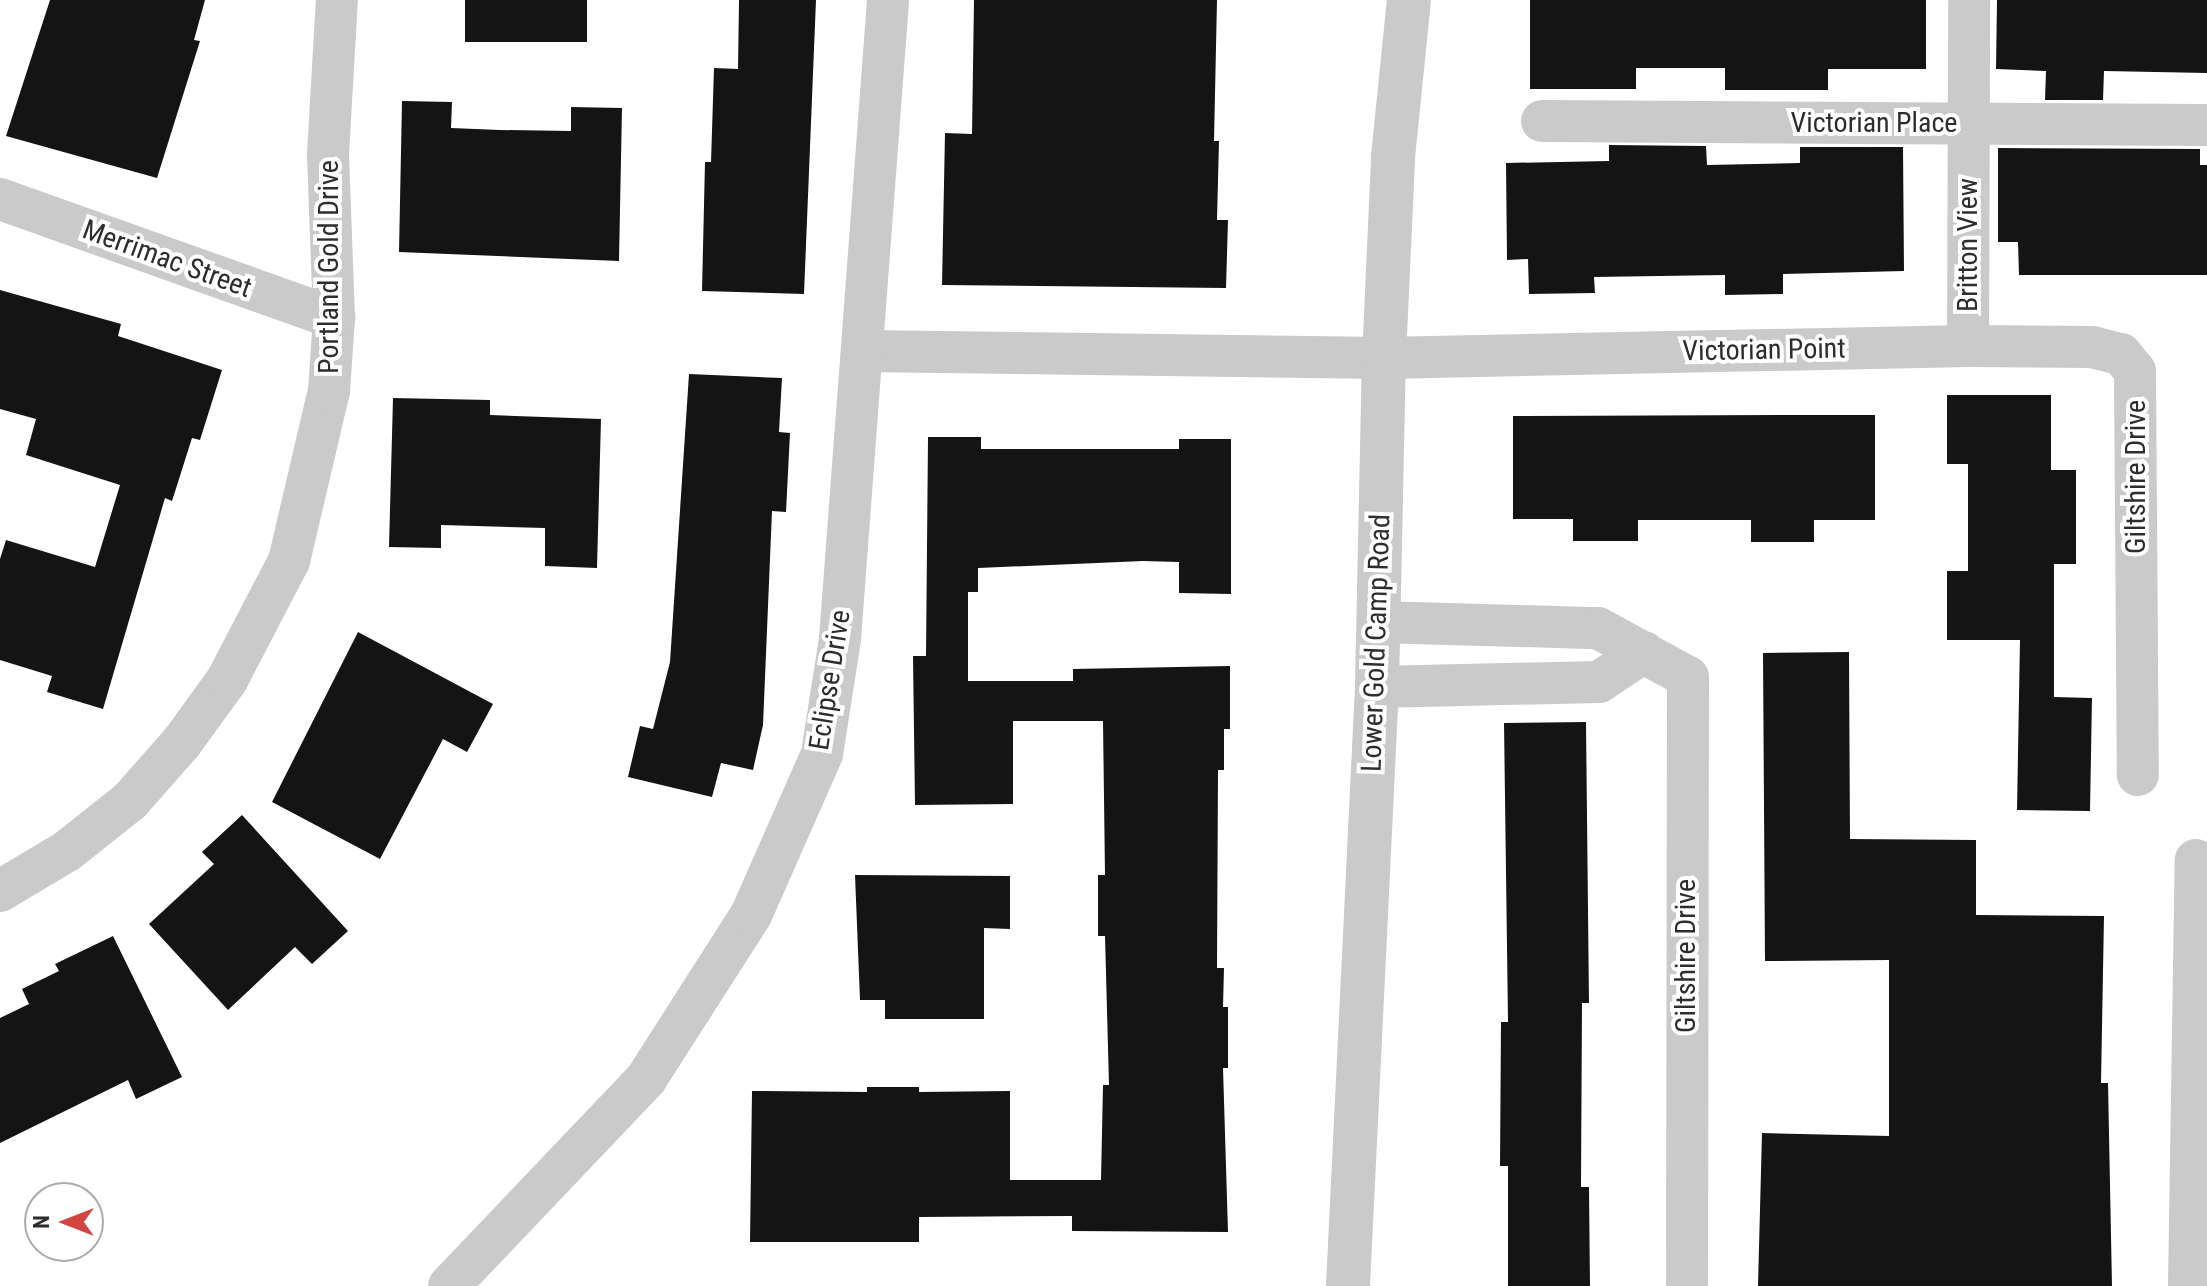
<!DOCTYPE html>
<style>
body{margin:0}
#map{position:relative;width:2207px;height:1286px;overflow:hidden;background:#fff;font-family:"Roboto Condensed",sans-serif}
div>[style]{position:absolute}
.building>*{inset:0;background:#141414;transform-origin:0 0}
.minor>*{height:42px;margin:-21px;padding:0 21px;transform-origin:21px;border-radius:21px;background:#cacaca}
.tertiary>*{height:44px;margin:-22px;padding:0 22px;transform-origin:22px;border-radius:22px;background:#cacaca}
span{translate:-50% -50%;white-space:nowrap;text-align:center;line-height:1.15;-webkit-text-stroke:8px #fff;paint-order:stroke}
.street-label{font-size:28px;color:#2d2d2d}
.north{position:absolute;left:24px;top:1182px;width:80px;height:80px;box-sizing:border-box;background:#fff;border:2px solid #ababab;border-radius:50%;rotate:270deg;font-size:22px;font-weight:700;line-height:32px;text-align:center;color:#2d2d2d}
.north::after{content:'';display:block;margin:auto;width:28px;height:36px;background:#d24641;clip-path:polygon(50% 0,100% 100%,50% 72%,0 100%)}
</style>
<div id="map">
<div class="building">
<div style="clip-path:polygon(50px 0,205px 0,194px 40px,200px 41px,157px 178px,6px 136px)"></div>
<div style="left:465px;top:0;width:122px;height:42px"></div>
<div style="clip-path:polygon(739px 0,816px 0,804px 294px,702px 291px,705px 162px,711px 162px,714px 68px,738px 69px)"></div>
<div style="clip-path:polygon(974px 0,1217px 0,1214px 141px,1219px 141px,1217px 220px,1228px 220px,1226px 288px,942px 285px,945px 133px,972px 134px)"></div>
<div style="clip-path:polygon(1530px 0,1926px 0,1926px 69px,1828px 69px,1828px 90px,1725px 90px,1725px 68px,1636px 68px,1636px 89px,1530px 89px)"></div>
<div style="clip-path:polygon(1997px 0,2207px 0,2207px 73px,2104px 71px,2103px 100px,2045px 100px,2046px 71px,1996px 69px)"></div>
<div style="clip-path:polygon(402px 101px,452px 102px,451px 128px,500px 130px,571px 131px,571px 107px,622px 108px,619px 261px,399px 252px)"></div>
<div style="clip-path:polygon(1609px 145px,1706px 146px,1707px 165px,1800px 163px,1800px 147px,1903px 147px,1904px 271px,1783px 274px,1783px 294px,1725px 295px,1725px 275px,1594px 277px,1595px 293px,1529px 294px,1528px 259px,1507px 260px,1506px 163px,1609px 161px)"></div>
<div style="clip-path:polygon(1998px 148px,2200px 149px,2200px 165px,2207px 165px,2207px 275px,2019px 275px,2018px 242px,1998px 242px)"></div>
<div style="clip-path:polygon(0 290px,121px 324px,118px 336px,222px 370px,200px 440px,192px 438px,172px 501px,165px 498px,103px 709px,47px 692px,52px 676px,0 660px,0 559px,6px 540px,95px 567px,120px 485px,26px 455px,36px 419px,0 409px)"></div>
<div style="clip-path:polygon(689px 374px,782px 378px,779px 432px,790px 433px,786px 512px,772px 511px,763px 725px,753px 770px,721px 763px,712px 797px,628px 777px,640px 726px,653px 729px,670px 662px)"></div>
<div style="clip-path:polygon(1947px 395px,2051px 395px,2051px 470px,2076px 470px,2076px 564px,2054px 564px,2054px 697px,2092px 698px,2090px 811px,2017px 810px,2020px 640px,1947px 640px,1947px 571px,1968px 571px,1968px 464px,1947px 464px)"></div>
<div style="clip-path:polygon(393px 398px,490px 400px,490px 415px,601px 419px,597px 568px,545px 566px,545px 528px,441px 525px,441px 548px,389px 547px)"></div>
<div style="clip-path:polygon(1809px 415px,1875px 415px,1875px 520px,1814px 520px,1814px 542px,1751px 542px,1751px 520px,1638px 520px,1638px 541px,1573px 541px,1573px 519px,1513px 519px,1513px 416px)"></div>
<div style="clip-path:polygon(928px 437px,981px 437px,981px 449px,1179px 449px,1179px 439px,1231px 439px,1231px 594px,1179px 593px,1179px 562px,1143px 561px,978px 568px,978px 592px,968px 592px,968px 681px,1073px 681px,1073px 669px,1230px 666px,1230px 729px,1224px 729px,1224px 770px,1218px 770px,1217px 968px,1224px 968px,1223px 1007px,1228px 1007px,1228px 1068px,1223px 1068px,1228px 1232px,1072px 1231px,1072px 1216px,919px 1217px,919px 1242px,750px 1242px,752px 1091px,867px 1092px,867px 1087px,919px 1087px,919px 1092px,1010px 1091px,1010px 1180px,1101px 1180px,1103px 1085px,1109px 1085px,1105px 936px,1098px 936px,1098px 875px,1105px 875px,1103px 721px,1013px 721px,1013px 804px,915px 805px,913px 656px,926px 656px)"></div>
<div style="clip-path:polygon(358px 632px,493px 704px,467px 752px,443px 739px,380px 859px,272px 802px)"></div>
<div style="clip-path:polygon(1849px 652px,1850px 839px,1976px 840px,1976px 915px,2104px 916px,2101px 1083px,2108px 1083px,2112px 1286px,1758px 1286px,1762px 1133px,1889px 1136px,1889px 960px,1765px 961px,1763px 653px)"></div>
<div style="clip-path:polygon(1586px 722px,1589px 1003px,1582px 1003px,1581px 1187px,1589px 1187px,1590px 1286px,1508px 1286px,1508px 1166px,1500px 1166px,1501px 1022px,1508px 1022px,1504px 723px)"></div>
<div style="clip-path:polygon(242px 815px,348px 931px,312px 964px,295px 947px,228px 1010px,149px 924px,214px 864px,202px 852px)"></div>
<div style="clip-path:polygon(855px 875px,1010px 876px,1010px 929px,984px 928px,984px 1019px,885px 1019px,885px 1000px,860px 1000px)"></div>
<div style="clip-path:polygon(113px 936px,182px 1077px,136px 1099px,128px 1080px,0 1143px,0 1018px,29px 1004px,22px 989px,59px 971px,55px 964px)"></div>
</div>
<div class="minor">
<div style="left:1542px;top:121px;width:665px;rotate:0.34deg"></div>
<div style="left:0;top:199px;width:355px;rotate:19.6deg"></div>
<div style="left:1968px;top:346px;width:346px;rotate:-89.8deg"></div>
<div style="left:863px;top:351px;width:521px;rotate:0.77deg"></div>
<div style="left:1384px;top:358px;width:584px;rotate:-1.18deg"></div>
<div style="left:1968px;top:346px;width:124px;rotate:0.5deg"></div>
<div style="left:2092px;top:347px;width:30px;rotate:14deg"></div>
<div style="left:2121px;top:354px;width:22px;rotate:51deg"></div>
<div style="left:2135px;top:371px;width:404px;rotate:89.6deg"></div>
<div style="left:1378px;top:622px;width:220px;rotate:1.6deg"></div>
<div style="left:1598px;top:628px;width:102px;rotate:28.6deg"></div>
<div style="left:1688px;top:677px;width:609px;rotate:90.09deg"></div>
<div style="left:1377px;top:687px;width:222px;rotate:-1.3deg"></div>
<div style="left:1599px;top:682px;width:54px;rotate:-33.7deg"></div>
<div style="left:0;top:891px;width:78px;rotate:-30.8deg"></div>
<div style="left:67px;top:851px;width:80px;rotate:-38.4deg"></div>
<div style="left:130px;top:801px;width:79px;rotate:-48.6deg"></div>
<div style="left:182px;top:742px;width:77px;rotate:-54deg"></div>
<div style="left:227px;top:680px;width:134px;rotate:-62.5deg"></div>
<div style="left:289px;top:561px;width:175px;rotate:-76.8deg"></div>
<div style="left:329px;top:391px;width:73px;rotate:-86.1deg"></div>
<div style="left:334px;top:318px;width:164px;rotate:-92.1deg"></div>
<div style="left:328px;top:154px;width:154px;rotate:-86.7deg"></div>
<div style="left:449px;top:1286px;width:286px;rotate:-46.4deg"></div>
<div style="left:646px;top:1079px;width:195px;rotate:-57.4deg"></div>
<div style="left:751px;top:915px;width:176px;rotate:-66.2deg"></div>
<div style="left:822px;top:754px;width:116px;rotate:-81.1deg"></div>
<div style="left:840px;top:639px;width:641px;rotate:-85.7deg"></div>
<div style="left:2189px;top:1286px;width:426px;rotate:-89.1deg"></div>
</div>
<div class="tertiary">
<div style="left:1348px;top:1286px;width:600px;rotate:-87.23deg"></div>
<div style="left:1377px;top:687px;width:329px;rotate:-88.8deg"></div>
<div style="left:1384px;top:358px;width:201px;rotate:-87.4deg"></div>
<div style="left:1393px;top:157px;width:158px;rotate:-84.2deg"></div>
</div>
<div class="street-label">
<span style="left:1874px;top:123px">Victorian Place</span>
<span style="left:1968px;top:245px;rotate:-90deg">Britton View</span>
<span style="left:167px;top:259px;rotate:20deg">Merrimac Street</span>
<span style="left:329px;top:267px;rotate:-90deg">Portland Gold Drive</span>
<span style="left:1764px;top:350px;rotate:-1deg">Victorian Point</span>
<span style="left:2136px;top:477px;rotate:-90deg">Giltshire Drive</span>
<span style="left:1376px;top:643px;rotate:-88deg">Lower Gold Camp Road</span>
<span style="left:830px;top:680px;rotate:-81deg">Eclipse Drive</span>
<span style="left:1686px;top:956px;rotate:-90deg">Giltshire Drive</span>
</div>
<div class="north">N</div>
</div>
